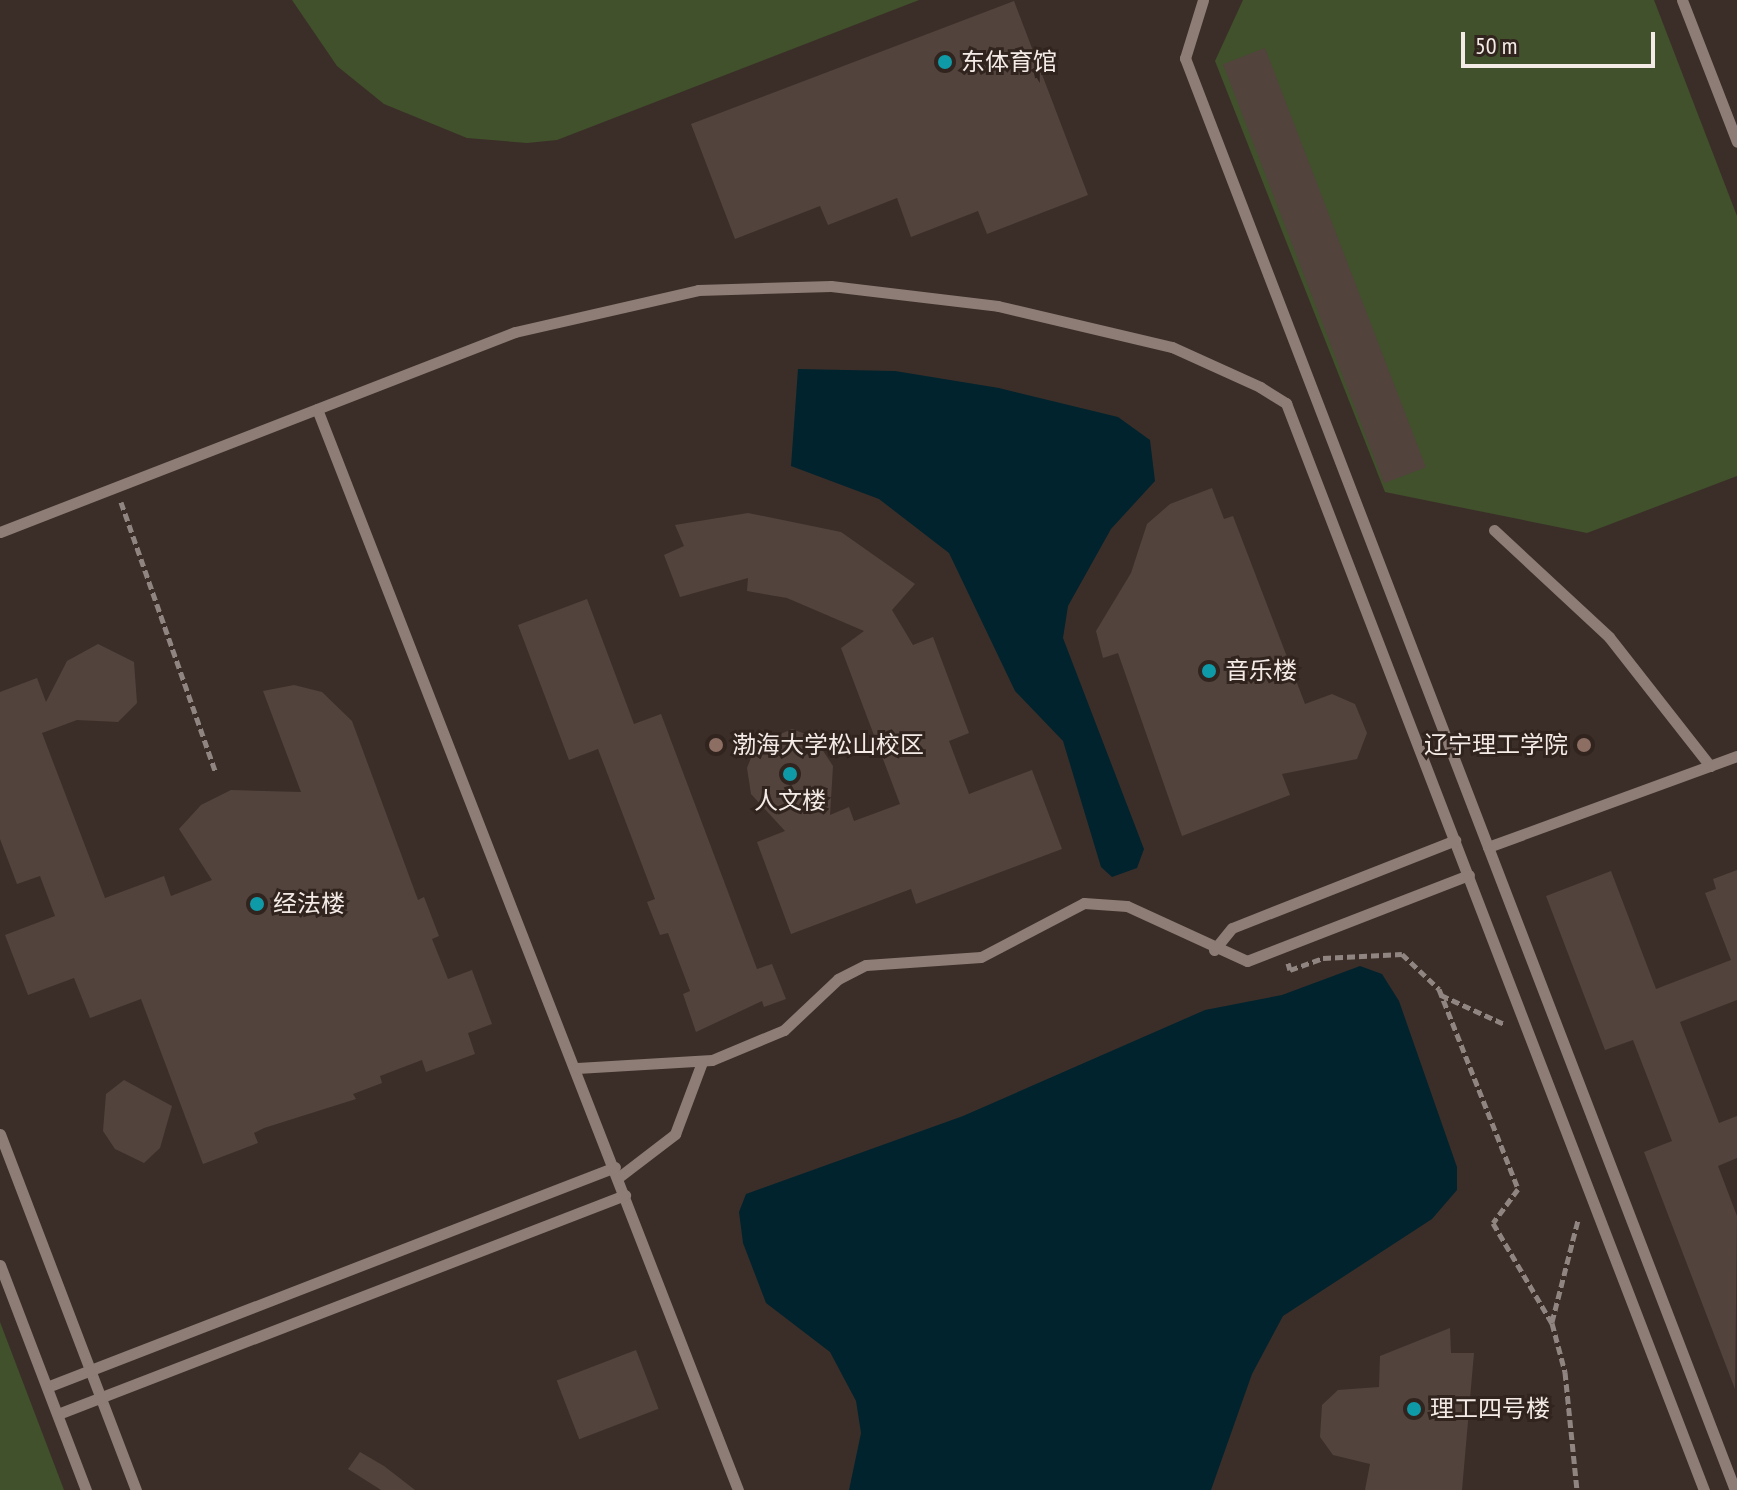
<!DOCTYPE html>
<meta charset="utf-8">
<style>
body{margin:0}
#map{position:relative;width:1737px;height:1490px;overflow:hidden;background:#3b2e28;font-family:"PT Sans Narrow","Noto Sans SC",sans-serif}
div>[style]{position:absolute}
.green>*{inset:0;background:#41512c}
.water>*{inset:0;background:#01232e}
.building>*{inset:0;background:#52433d;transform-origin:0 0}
.path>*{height:5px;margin-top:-2.5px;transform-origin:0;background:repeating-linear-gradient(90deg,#908580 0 8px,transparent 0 12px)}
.lane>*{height:11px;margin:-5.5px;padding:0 5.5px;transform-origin:5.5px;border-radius:5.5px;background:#8d7d76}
.dots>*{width:22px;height:22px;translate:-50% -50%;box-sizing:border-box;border:4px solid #31241e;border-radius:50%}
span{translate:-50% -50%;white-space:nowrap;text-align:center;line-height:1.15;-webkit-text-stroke:6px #31241e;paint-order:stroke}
.poi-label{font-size:24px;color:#f4ebe7}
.left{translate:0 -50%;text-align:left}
.right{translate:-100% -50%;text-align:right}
.scale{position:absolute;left:1461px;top:32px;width:194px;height:36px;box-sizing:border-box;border:4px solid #f4ebe7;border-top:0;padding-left:10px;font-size:24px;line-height:28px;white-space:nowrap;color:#f4ebe7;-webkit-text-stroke:6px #31241e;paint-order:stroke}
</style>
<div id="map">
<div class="green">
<div style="clip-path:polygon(292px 0,919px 0,557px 140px,527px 143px,467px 138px,384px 104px,337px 66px)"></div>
<div style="clip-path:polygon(1243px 0,1654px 0,1737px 216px,1737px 476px,1587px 533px,1385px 492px,1215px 61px)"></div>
<div style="clip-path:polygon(0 1322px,64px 1490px,0 1490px)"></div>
</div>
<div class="water">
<div style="clip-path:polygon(798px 369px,895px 371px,999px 388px,1118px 417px,1150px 440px,1155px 481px,1111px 529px,1068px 606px,1063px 638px,1144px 849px,1137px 868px,1112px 877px,1101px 867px,1063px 741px,1015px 691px,949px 553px,879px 499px,791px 466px)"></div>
<div style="clip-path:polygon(1360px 966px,1382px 974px,1399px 1001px,1457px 1167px,1457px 1190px,1432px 1219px,1283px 1316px,1252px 1374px,1211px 1490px,849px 1490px,861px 1433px,856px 1401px,830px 1352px,766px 1303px,743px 1243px,739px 1212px,746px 1194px,963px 1116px,1205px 1010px,1282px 995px)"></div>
</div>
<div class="building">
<div style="clip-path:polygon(1014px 1px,1088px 195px,987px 234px,978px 211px,911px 237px,897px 198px,828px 225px,820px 206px,735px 239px,691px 124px)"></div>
<div style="left:1265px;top:48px;width:449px;height:45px;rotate:69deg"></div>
<div style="clip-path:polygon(1212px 488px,1224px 519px,1233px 516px,1305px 704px,1332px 694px,1355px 704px,1367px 733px,1357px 759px,1282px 774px,1290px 795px,1182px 836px,1118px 653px,1103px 658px,1096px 631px,1131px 573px,1147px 524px,1170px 504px)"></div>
<div style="clip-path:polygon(748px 513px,841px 532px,915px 584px,892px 610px,913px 645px,933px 637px,969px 733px,949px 741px,969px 794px,1032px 770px,1062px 849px,916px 904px,911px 889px,791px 934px,757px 842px,785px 831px,751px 794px,747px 768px,756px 745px,792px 729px,814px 737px,833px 766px,830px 815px,849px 807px,854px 821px,900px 804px,841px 648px,864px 631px,787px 598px,747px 591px,748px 578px,680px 597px,664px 555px,684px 546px,675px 525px)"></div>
<div style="clip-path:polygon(587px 599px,634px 724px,661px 714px,757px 969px,772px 964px,786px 999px,764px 1007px,762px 1001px,696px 1032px,683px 994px,690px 991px,668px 933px,660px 935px,647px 902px,655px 899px,598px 749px,569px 760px,518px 625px)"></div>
<div style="clip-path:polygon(98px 644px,134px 662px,137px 703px,118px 722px,77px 720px,42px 733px,105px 898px,164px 876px,171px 896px,212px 880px,179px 829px,201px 805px,231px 790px,301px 792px,263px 691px,294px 685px,322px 692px,352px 721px,418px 900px,424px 897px,439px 936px,432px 939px,448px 979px,472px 970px,492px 1024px,468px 1033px,475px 1054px,426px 1072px,422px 1060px,380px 1076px,382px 1083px,353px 1094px,356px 1099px,264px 1128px,254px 1133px,258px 1143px,203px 1164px,141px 999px,90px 1018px,74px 978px,28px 995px,5px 935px,55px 916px,40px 876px,17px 884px,0 839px,0 692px,37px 678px,46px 702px,67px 661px)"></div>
<div style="clip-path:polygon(1737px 870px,1737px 1000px,1680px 1022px,1719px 1123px,1737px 1116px,1737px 1158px,1718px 1166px,1737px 1216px,1735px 1389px,1644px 1152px,1672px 1141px,1633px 1040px,1605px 1050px,1546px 896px,1611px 871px,1656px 989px,1731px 960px,1705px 893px,1716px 889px,1713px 879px)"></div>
<div style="clip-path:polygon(124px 1080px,172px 1106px,160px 1148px,144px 1163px,115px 1149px,103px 1131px,106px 1094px)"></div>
<div style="clip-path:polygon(1450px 1328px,1451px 1353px,1474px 1353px,1462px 1490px,1365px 1490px,1370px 1464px,1333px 1455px,1320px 1437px,1322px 1405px,1338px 1390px,1379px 1387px,1380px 1356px)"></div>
<div style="left:636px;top:1350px;width:63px;height:85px;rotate:69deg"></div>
<div style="clip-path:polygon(360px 1452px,384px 1466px,415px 1490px,381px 1490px,348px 1469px)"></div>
</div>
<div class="path">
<div style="left:121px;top:502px;width:287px;rotate:70.7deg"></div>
<div style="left:1288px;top:963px;width:7px;rotate:74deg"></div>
<div style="left:1290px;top:970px;width:35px;rotate:-20deg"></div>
<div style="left:1323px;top:958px;width:79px;rotate:-2.9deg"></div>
<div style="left:1402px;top:954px;width:51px;rotate:43.4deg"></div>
<div style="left:1439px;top:989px;width:215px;rotate:68.4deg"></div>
<div style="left:1518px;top:1189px;width:42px;rotate:126.3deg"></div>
<div style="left:1493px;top:1223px;width:116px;rotate:59.5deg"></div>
<div style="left:1552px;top:1323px;width:51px;rotate:75.1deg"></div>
<div style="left:1565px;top:1372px;width:119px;rotate:84.2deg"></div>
<div style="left:1441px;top:995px;width:69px;rotate:24.7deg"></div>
<div style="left:1552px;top:1322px;width:105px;rotate:-75.7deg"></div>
</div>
<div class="lane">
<div style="left:1203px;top:0;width:61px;rotate:107.2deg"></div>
<div style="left:1185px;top:58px;width:1534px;rotate:68.99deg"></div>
<div style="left:1682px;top:0;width:152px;rotate:68.8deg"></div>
<div style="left:317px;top:409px;width:1160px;rotate:68.72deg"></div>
<div style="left:1494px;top:530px;width:157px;rotate:42.9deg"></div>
<div style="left:1609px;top:637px;width:164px;rotate:51.9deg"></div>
<div style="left:0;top:532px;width:552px;rotate:-21.22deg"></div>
<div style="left:515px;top:332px;width:188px;rotate:-12.9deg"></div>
<div style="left:698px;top:290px;width:133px;rotate:-1.7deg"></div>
<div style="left:831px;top:286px;width:168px;rotate:6.8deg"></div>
<div style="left:998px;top:306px;width:179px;rotate:13.3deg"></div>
<div style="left:1172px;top:347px;width:97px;rotate:24.4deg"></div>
<div style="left:1260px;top:387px;width:31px;rotate:32deg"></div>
<div style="left:1286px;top:403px;width:1165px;rotate:68.97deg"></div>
<div style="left:1488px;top:847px;width:265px;rotate:-20.1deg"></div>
<div style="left:1214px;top:950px;width:28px;rotate:-51deg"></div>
<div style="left:1232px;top:928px;width:240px;rotate:-21.5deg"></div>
<div style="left:577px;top:1068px;width:135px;rotate:-3.4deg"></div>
<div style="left:712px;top:1060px;width:78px;rotate:-22.6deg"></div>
<div style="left:784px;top:1030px;width:74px;rotate:-43.4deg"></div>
<div style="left:838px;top:979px;width:31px;rotate:-27deg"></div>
<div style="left:866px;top:965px;width:115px;rotate:-4deg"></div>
<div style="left:981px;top:957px;width:116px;rotate:-27.7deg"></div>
<div style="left:1084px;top:903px;width:43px;rotate:4deg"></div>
<div style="left:1127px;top:906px;width:132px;rotate:24.6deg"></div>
<div style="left:1247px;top:961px;width:238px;rotate:-21.2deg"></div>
<div style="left:0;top:1134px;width:381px;rotate:69.1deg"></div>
<div style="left:619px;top:1177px;width:71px;rotate:-37.5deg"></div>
<div style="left:675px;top:1134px;width:77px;rotate:-69.4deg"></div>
<div style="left:0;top:1265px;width:241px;rotate:69.1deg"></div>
<div style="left:47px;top:1387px;width:609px;rotate:-21.17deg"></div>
<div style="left:58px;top:1414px;width:608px;rotate:-21.12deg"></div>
</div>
<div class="dots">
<div style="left:945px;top:62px;background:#0f9aa8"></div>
<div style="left:1209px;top:671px;background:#0f9aa8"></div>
<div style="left:716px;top:745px;background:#8d6e63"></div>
<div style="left:1584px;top:745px;background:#8d6e63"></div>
<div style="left:790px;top:774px;background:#0f9aa8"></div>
<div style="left:257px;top:904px;background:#0f9aa8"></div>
<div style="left:1414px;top:1409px;background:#0f9aa8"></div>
</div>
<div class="poi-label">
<span class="left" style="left:961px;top:62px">东体育馆</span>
<span class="left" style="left:1225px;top:671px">音乐楼</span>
<span class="left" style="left:732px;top:745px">渤海大学松山校区</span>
<span class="right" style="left:1568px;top:745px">辽宁理工学院</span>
<span style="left:790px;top:801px">人文楼</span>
<span class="left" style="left:273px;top:904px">经法楼</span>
<span class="left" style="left:1430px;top:1409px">理工四号楼</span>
</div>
<div class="scale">50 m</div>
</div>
